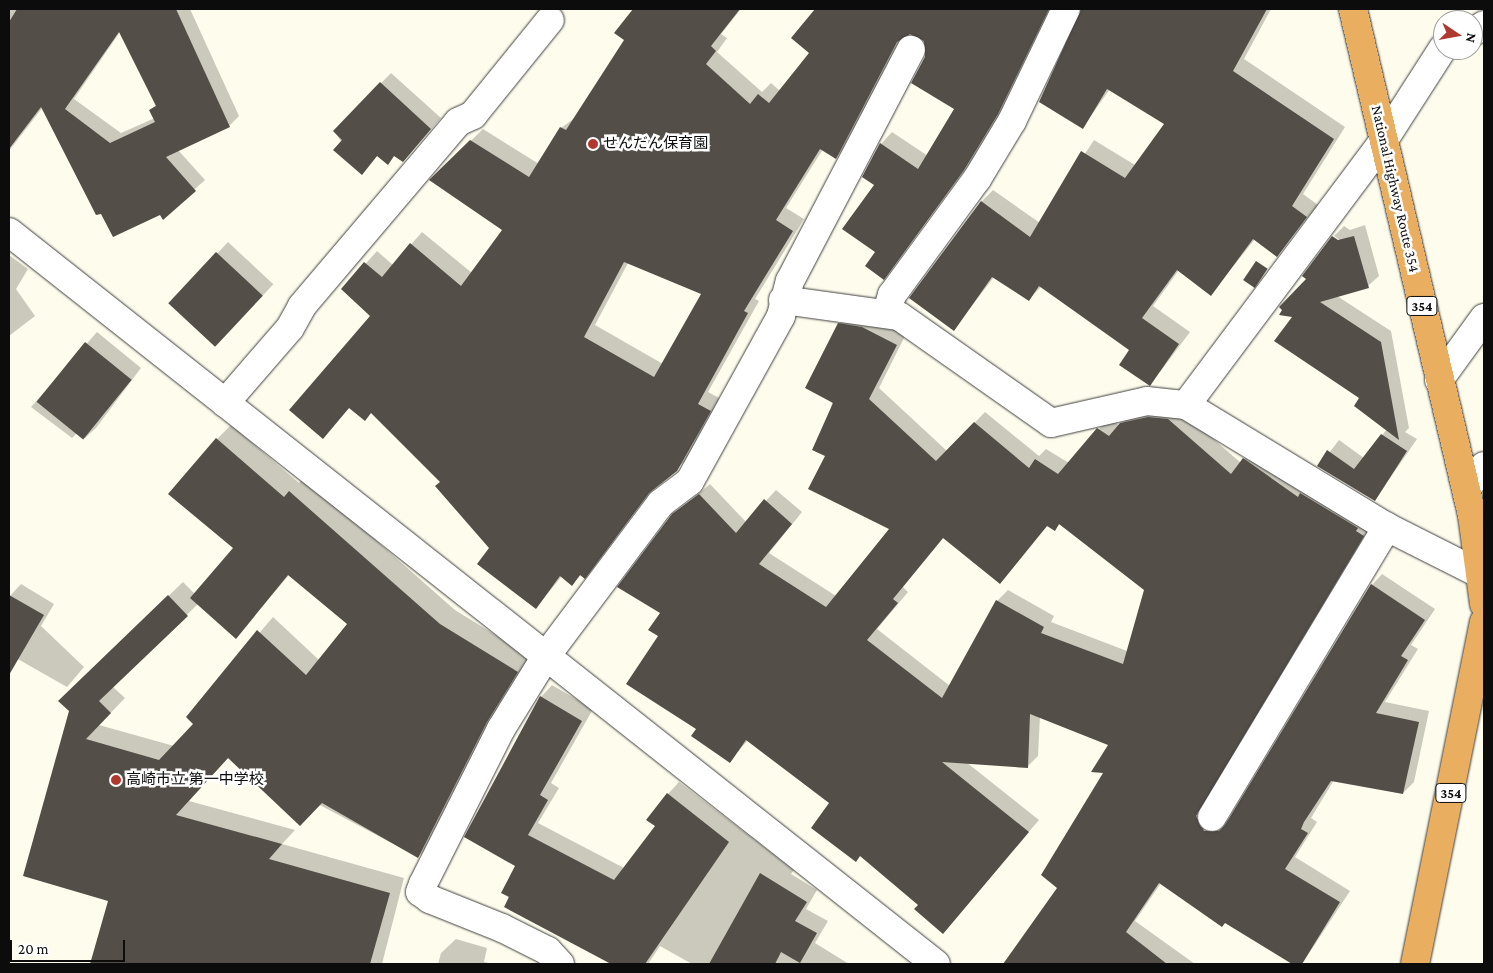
<!DOCTYPE html>
<meta charset="utf-8">
<style>
body{margin:0}
#map{position:relative;width:1493px;height:973px;overflow:hidden;background:#fefcec;font-family:"Crimson Pro","Noto Sans JP",serif}
div>[style]{position:absolute}
.shadow>*{inset:0;background:#0003;transform-origin:0 0}
.building>*{inset:0;background:#544e49;transform-origin:0 0}
.roads{filter:drop-shadow(0 0 1px #3f3f3f) drop-shadow(0 0 1px #3f3f3f)}
.street>*{height:28px;margin:-14px;padding:0 14px;transform-origin:14px;border-radius:14px;background:#fff}
.highway>*{height:28px;margin:-14px;padding:0 14px;transform-origin:14px;border-radius:14px;background:#e9ae5f}
.dots>*{width:14px;height:14px;translate:-50% -50%;box-sizing:border-box;border:2px solid #fff;border-radius:50%}
span{translate:-50% -50%;white-space:nowrap;text-align:center;line-height:1.15;-webkit-text-stroke:5px #fff;paint-order:stroke}
.shield-label span{padding:1px 4px;background:#fff;border:1px solid;border-radius:4px;-webkit-text-stroke-width:0}
.shield-label{font-size:14px;color:#0c0c0c;font-weight:700}
.poi-label{font-size:15px;color:#0c0c0c}
.left{translate:0 -50%;text-align:left}
.street-label{font-size:15px;color:#0c0c0c}
.frame{position:absolute;inset:0;border:10px solid #0c0c0c;pointer-events:none}
.north{position:absolute;left:1433px;top:10px;width:50px;height:50px;box-sizing:border-box;background:#fff;border:1px solid #9e9e9e;border-radius:50%;rotate:102deg;font-size:14px;font-weight:700;line-height:20px;text-align:center;color:#0c0c0c}
.north::after{content:'';display:block;margin:auto;width:18px;height:22px;background:#b0382f;clip-path:polygon(50% 0,100% 100%,50% 72%,0 100%)}
.scale{position:absolute;left:10px;top:940px;width:115px;height:22px;box-sizing:border-box;border:2px solid #0c0c0c;border-top:0;padding-left:6px;font-size:15px;line-height:18px;white-space:nowrap;color:#0c0c0c;-webkit-text-stroke:4px #fff;paint-order:stroke}
</style>
<div id="map">
<div class="shadow">
<div style="clip-path:polygon(evenodd,9px 9px,190px 9px,239px 116px,229px 126px,178px 150px,205px 180px,163px 218px,43px 107px,9px 151px,9px 9px,120px 32px,157px 104px,151px 110px,155px 118px,121px 133px,74px 99px,120px 32px)"></div>
<div style="clip-path:polygon(evenodd,634px 9px,741px 9px,721px 34px,727px 38px,717px 52px,762px 92px,771px 83px,780px 91px,810px 52px,793px 38px,818px 9px,1054px 9px,1010px 101px,975px 157px,884px 278px,876px 252px,881px 144px,892px 132px,928px 156px,956px 109px,913px 83px,928px 49px,919px 35px,908px 35px,848px 146px,836px 158px,823px 149px,786px 208px,804px 219px,755px 299px,759px 301px,708px 392px,721px 399px,689px 458px,655px 487px,584px 577px,581px 575px,572px 584px,562px 576px,536px 608px,441px 482px,372px 412px,350px 407px,323px 437px,372px 315px,343px 289px,377px 251px,393px 265px,422px 232px,472px 273px,503px 230px,431px 180px,483px 129px,539px 164px,561px 128px,576px 117px,625px 40px,616px 32px,634px 9px,628px 263px,703px 294px,663px 364px,595px 325px,628px 263px)"></div>
<div style="clip-path:polygon(1081px 9px,1271px 9px,1244px 59px,1345px 127px,1303px 194px,1318px 205px,1277px 255px,1255px 239px,1211px 294px,1179px 270px,1153px 306px,1190px 332px,1160px 372px,1042px 286px,1029px 299px,994px 277px,954px 329px,982px 201px,993px 190px,1040px 223px,1094px 140px,1135px 165px,1166px 124px,1110px 89px,1083px 127px)"></div>
<div style="clip-path:polygon(391px 73px,441px 118px,403px 161px,395px 155px,387px 163px,378px 155px,362px 173px,334px 131px)"></div>
<div style="clip-path:polygon(1365px 225px,1379px 276px,1368px 286px,1337px 296px,1391px 331px,1409px 428px,1405px 432px,1417px 439px,1375px 500px,1319px 466px,1339px 440px,1364px 458px,1387px 429px,1294px 317px,1308px 279px,1333px 238px,1344px 243px,1334px 236px,1344px 226px,1350px 230px)"></div>
<div style="left:228px;top:242px;width:62px;height:84px;rotate:43deg"></div>
<div style="clip-path:polygon(9px 255px,28px 269px,16px 289px,35px 316px,9px 336px)"></div>
<div style="clip-path:polygon(evenodd,850px 313px,906px 334px,879px 388px,947px 451px,985px 412px,1039px 456px,1046px 449px,1069px 463px,1109px 418px,1120px 426px,1132px 413px,1179px 409px,1241px 463px,1255px 448px,1373px 525px,1224px 822px,1231px 818px,1372px 585px,1382px 574px,1435px 609px,1411px 645px,1418px 649px,1385px 702px,1429px 711px,1414px 782px,1403px 793px,1334px 780px,1311px 818px,1317px 822px,1295px 857px,1350px 891px,1302px 964px,1294px 964px,1161px 883px,1135px 921px,1195px 964px,1004px 964px,1058px 888px,1105px 772px,1110px 744px,1040px 716px,1038px 756px,1028px 766px,966px 762px,1039px 820px,943px 932px,920px 905px,861px 855px,856px 860px,831px 803px,748px 740px,730px 761px,698px 729px,660px 636px,673px 515px,710px 484px,746px 522px,776px 490px,802px 512px,769px 553px,836px 596px,891px 529px,827px 456px,839px 324px,850px 313px,1060px 524px,1145px 590px,1127px 651px,1051px 622px,1054px 616px,1008px 590px,997px 601px,950px 686px,877px 629px,908px 592px,903px 587px,944px 537px,999px 582px,1048px 525px,1055px 529px,1060px 524px)"></div>
<div style="clip-path:polygon(97px 332px,141px 368px,96px 428px,85px 438px,77px 433px,72px 438px,31px 407px)"></div>
<div style="clip-path:polygon(evenodd,231px 425px,299px 483px,304px 477px,455px 610px,531px 657px,432px 843px,418px 857px,229px 757px,189px 801px,295px 830px,282px 844px,404px 878px,382px 964px,92px 964px,110px 900px,70px 711px,74px 687px,183px 582px,195px 594px,235px 548px,217px 439px,231px 425px,289px 575px,349px 623px,319px 660px,273px 617px,188px 717px,195px 724px,174px 746px,99px 725px,125px 698px,113px 687px,198px 604px,236px 637px,289px 575px)"></div>
<div style="clip-path:polygon(21px 584px,54px 604px,41px 626px,84px 667px,67px 687px,9px 654px,9px 597px)"></div>
<div style="clip-path:polygon(552px 685px,593px 709px,551px 783px,559px 788px,538px 823px,624px 868px,656px 826px,668px 794px,679px 782px,794px 870px,791px 874px,817px 890px,806px 909px,828px 921px,815px 943px,849px 964px,692px 964px,660px 946px,648px 964px,614px 964px,506px 906px,517px 865px,541px 697px)"></div>
<div style="clip-path:polygon(456px 939px,487px 948px,484px 962px,493px 964px,438px 964px,441px 953px)"></div>
</div>
<div class="building">
<div style="clip-path:polygon(evenodd,17px 9px,176px 9px,230px 127px,166px 157px,196px 191px,163px 220px,160px 215px,113px 237px,101px 214px,96px 215px,41px 107px,9px 149px,9px 22px,17px 9px,119px 32px,156px 106px,149px 110px,155px 122px,110px 143px,65px 109px,119px 32px)"></div>
<div style="clip-path:polygon(evenodd,633px 9px,740px 9px,711px 46px,716px 51px,706px 64px,750px 104px,758px 94px,769px 103px,809px 53px,791px 38px,815px 9px,1049px 9px,998px 114px,964px 170px,884px 280px,865px 266px,875px 252px,842px 229px,874px 185px,862px 177px,880px 143px,918px 169px,954px 109px,911px 83px,925px 57px,924px 41px,910px 34px,897px 42px,836px 159px,820px 149px,776px 220px,793px 231px,744px 311px,748px 313px,698px 404px,711px 411px,677px 471px,649px 493px,585px 579px,580px 575px,572px 586px,560px 576px,536px 609px,477px 564px,489px 548px,435px 486px,440px 482px,371px 413px,365px 421px,349px 408px,323px 439px,289px 410px,370px 316px,341px 289px,364px 262px,382px 277px,410px 243px,461px 286px,502px 230px,429px 180px,470px 140px,529px 177px,560px 127px,566px 130px,624px 40px,614px 33px,633px 9px,624px 262px,701px 294px,654px 377px,584px 337px,624px 262px)"></div>
<div style="clip-path:polygon(1081px 9px,1267px 9px,1233px 71px,1334px 139px,1292px 206px,1307px 217px,1277px 257px,1253px 239px,1211px 296px,1177px 270px,1142px 318px,1179px 344px,1150px 386px,1119px 365px,1129px 350px,1039px 286px,1029px 301px,992px 277px,954px 331px,909px 298px,981px 201px,1030px 237px,1081px 151px,1125px 178px,1164px 124px,1107px 89px,1083px 129px,1039px 102px)"></div>
<div style="clip-path:polygon(380px 82px,431px 129px,403px 162px,394px 156px,388px 165px,377px 156px,362px 175px,333px 150px,342px 140px,333px 131px)"></div>
<div style="clip-path:polygon(1332px 236px,1338px 240px,1354px 236px,1369px 288px,1320px 302px,1381px 342px,1399px 440px,1354px 406px,1359px 398px,1274px 341px,1292px 317px,1279px 315px,1282px 310px,1279px 307px,1306px 279px,1302px 276px)"></div>
<div style="left:216px;top:252px;width:64px;height:70px;rotate:43deg"></div>
<div style="left:1256px;top:261px;width:14px;height:23px;rotate:34deg"></div>
<div style="clip-path:polygon(evenodd,838px 323px,862px 327px,897px 345px,869px 399px,936px 461px,974px 422px,1029px 468px,1035px 459px,1058px 474px,1097px 428px,1109px 436px,1120px 423px,1148px 417px,1168px 419px,1231px 474px,1243px 458px,1298px 497px,1300px 493px,1358px 528px,1356px 531px,1364px 536px,1196px 816px,1204px 831px,1219px 831px,1225px 825px,1371px 584px,1425px 620px,1401px 656px,1408px 660px,1376px 713px,1419px 722px,1403px 794px,1331px 781px,1304px 822px,1301px 829px,1308px 833px,1285px 869px,1340px 902px,1302px 964px,1292px 964px,1225px 923px,1222px 927px,1159px 883px,1126px 932px,1167px 964px,1003px 964px,1057px 888px,1041px 875px,1103px 773px,1091px 772px,1108px 745px,1030px 714px,1028px 768px,942px 762px,1029px 832px,943px 934px,914px 909px,918px 905px,860px 856px,856px 862px,811px 828px,829px 803px,746px 740px,730px 763px,691px 736px,696px 729px,626px 684px,658px 636px,648px 630px,660px 613px,617px 587px,672px 514px,699px 494px,736px 533px,764px 499px,792px 524px,759px 564px,826px 607px,889px 529px,808px 489px,825px 456px,812px 450px,833px 403px,805px 388px,838px 323px,1059px 524px,1144px 590px,1123px 664px,1041px 633px,1044px 627px,996px 600px,942px 698px,867px 640px,898px 603px,893px 599px,943px 538px,1000px 584px,1047px 526px,1055px 531px,1059px 524px)"></div>
<div style="left:85px;top:342px;width:60px;height:77px;rotate:39deg"></div>
<div style="clip-path:polygon(1381px 434px,1407px 451px,1375px 501px,1317px 466px,1327px 450px,1354px 469px)"></div>
<div style="clip-path:polygon(216px 438px,284px 497px,289px 491px,440px 624px,518px 672px,487px 722px,418px 858px,322px 803px,300px 826px,228px 758px,176px 815px,282px 844px,269px 859px,390px 893px,370px 964px,90px 964px,108px 901px,23px 876px,69px 711px,58px 701px,168px 595px,188px 616px,99px 701px,111px 713px,86px 739px,159px 760px,193px 724px,186px 717px,257px 630px,306px 675px,347px 624px,288px 575px,236px 639px,190px 598px,233px 548px,168px 494px)"></div>
<div style="clip-path:polygon(9px 595px,44px 615px,9px 675px)"></div>
<div style="clip-path:polygon(540px 696px,582px 721px,540px 795px,548px 800px,528px 835px,614px 880px,655px 826px,646px 820px,667px 793px,729px 842px,645px 964px,611px 964px,504px 907px,509px 897px,501px 893px,515px 866px,464px 837px)"></div>
<div style="clip-path:polygon(760px 873px,807px 902px,795px 921px,817px 933px,800px 963px,781px 952px,775px 964px,709px 964px)"></div>
</div>
<div class="roads">
<div class="street">
<div style="left:1473px;top:32px;width:13px;rotate:-32deg"></div>
<div style="left:9px;top:232px;width:1181px;rotate:38.3deg"></div>
<div style="left:783px;top:300px;width:117px;rotate:7.9deg"></div>
<div style="left:899px;top:316px;width:186px;rotate:35.1deg"></div>
<div style="left:1051px;top:423px;width:98px;rotate:-12.9deg"></div>
<div style="left:1147px;top:401px;width:39px;rotate:6deg"></div>
<div style="left:1186px;top:405px;width:235px;rotate:31.3deg"></div>
<div style="left:1387px;top:527px;width:106px;rotate:26.8deg"></div>
<div style="left:887px;top:312px;width:18px;rotate:-74deg"></div>
<div style="left:892px;top:295px;width:144px;rotate:-53.8deg"></div>
<div style="left:977px;top:179px;width:68px;rotate:-58.9deg"></div>
<div style="left:1012px;top:121px;width:124px;rotate:-64.3deg"></div>
<div style="left:1439px;top:380px;width:77px;rotate:-54deg"></div>
<div style="left:225px;top:403px;width:99px;rotate:-49.1deg"></div>
<div style="left:290px;top:328px;width:25px;rotate:-61deg"></div>
<div style="left:302px;top:306px;width:241px;rotate:-49.7deg"></div>
<div style="left:458px;top:122px;width:17px;rotate:-25deg"></div>
<div style="left:473px;top:115px;width:122px;rotate:-51deg"></div>
<div style="left:1186px;top:405px;width:331px;rotate:-53.2deg"></div>
<div style="left:1384px;top:140px;width:109px;rotate:-57.3deg"></div>
<div style="left:1466px;top:489px;width:29px;rotate:-52deg"></div>
<div style="left:1212px;top:817px;width:339px;rotate:-58.9deg"></div>
<div style="left:560px;top:964px;width:18px;rotate:-133deg"></div>
<div style="left:548px;top:951px;width:51px;rotate:-153.4deg"></div>
<div style="left:502px;top:928px;width:78px;rotate:-158.1deg"></div>
<div style="left:430px;top:899px;width:12px;rotate:-145deg"></div>
<div style="left:420px;top:892px;width:9px;rotate:-69deg"></div>
<div style="left:423px;top:884px;width:174px;rotate:-63.3deg"></div>
<div style="left:501px;top:729px;width:86px;rotate:-58.3deg"></div>
<div style="left:546px;top:656px;width:191px;rotate:-53.1deg"></div>
<div style="left:661px;top:503px;width:36px;rotate:-37deg"></div>
<div style="left:690px;top:481px;width:188px;rotate:-61.1deg"></div>
<div style="left:781px;top:316px;width:36px;rotate:-76deg"></div>
<div style="left:790px;top:281px;width:261px;rotate:-62.4deg"></div>
</div>
<div class="highway">
<div style="left:1353px;top:9px;width:520px;rotate:76.77deg"></div>
<div style="left:1472px;top:515px;width:90px;rotate:82.3deg"></div>
<div style="left:1415px;top:964px;width:349px;rotate:-78.6deg"></div>
</div>
</div>
<div class="dots">
<div style="left:593px;top:144px;background:#b0382f"></div>
<div style="left:116px;top:780px;background:#b0382f"></div>
</div>
<div class="shield-label">
<span style="left:1422px;top:306px">354</span>
<span style="left:1451px;top:793px">354</span>
</div>
<div class="poi-label">
<span class="left" style="left:603px;top:144px">せんだん保育園</span>
<span class="left" style="left:126px;top:780px">高崎市立 第一中学校</span>
</div>
<div class="street-label">
<span style="left:1395px;top:189px;rotate:77deg">National Highway Route 354</span>
</div>
<div class="frame"></div>
<div class="north">N</div>
<div class="scale">20 m</div>
</div>
